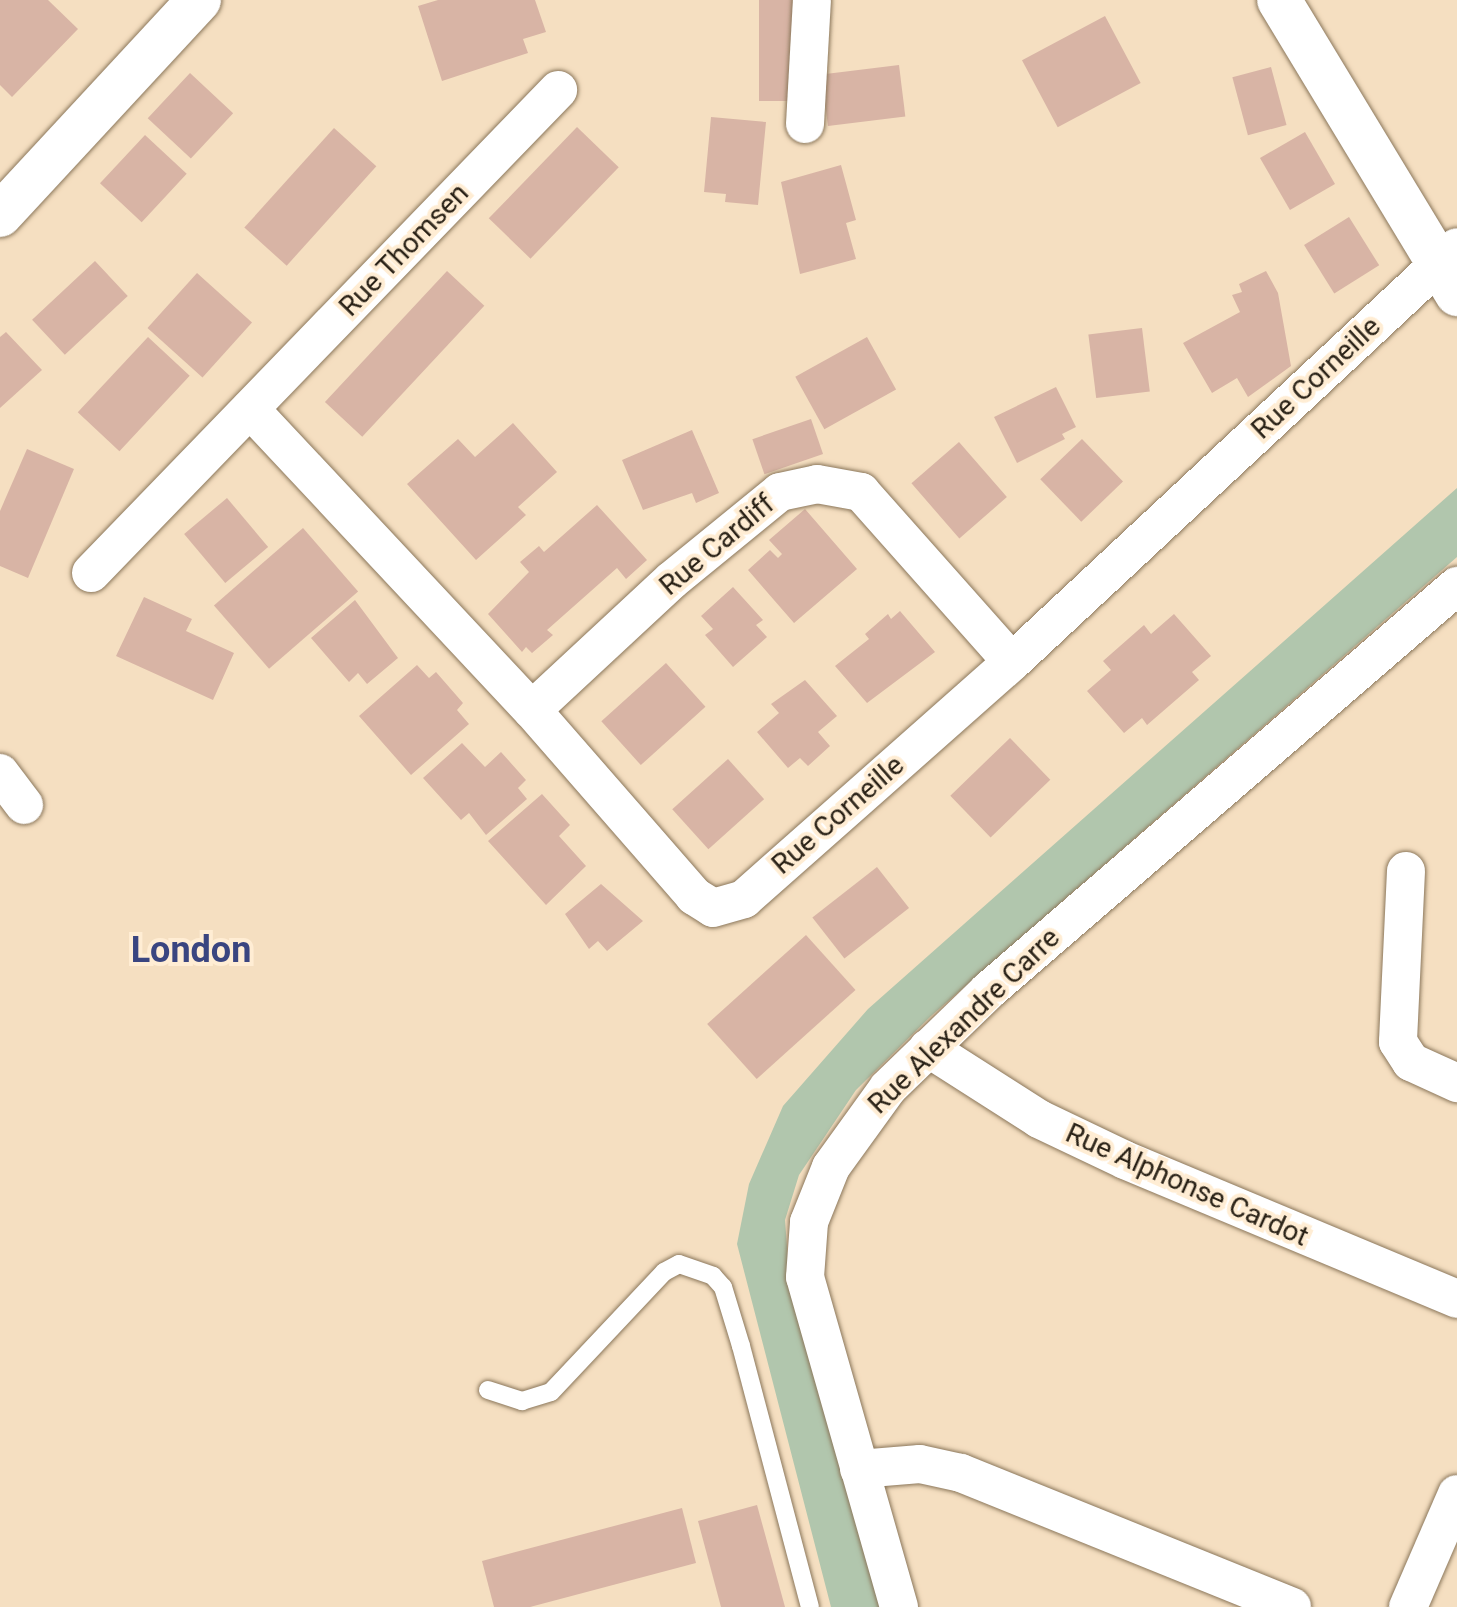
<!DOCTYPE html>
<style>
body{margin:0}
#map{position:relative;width:1457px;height:1607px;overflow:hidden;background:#f5dfc1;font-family:Roboto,sans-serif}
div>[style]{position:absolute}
.water>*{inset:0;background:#b1c6ad}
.building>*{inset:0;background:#d8b4a5;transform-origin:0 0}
.roads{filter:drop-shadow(0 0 2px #8b775b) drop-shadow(0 0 2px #8b775b)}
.service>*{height:18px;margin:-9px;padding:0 9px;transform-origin:9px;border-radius:9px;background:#fff}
.minor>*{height:38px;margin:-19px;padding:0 19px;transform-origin:19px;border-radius:19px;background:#fff}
.tertiary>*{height:44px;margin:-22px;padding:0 22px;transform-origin:22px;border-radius:22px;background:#fff}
.secondary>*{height:44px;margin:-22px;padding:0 22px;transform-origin:22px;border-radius:22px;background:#fff}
span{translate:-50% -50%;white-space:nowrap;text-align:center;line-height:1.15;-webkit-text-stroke:8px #ffedd4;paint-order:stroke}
.street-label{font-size:28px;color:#292116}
.district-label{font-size:36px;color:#3a4580;font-weight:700}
</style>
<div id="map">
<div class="water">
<div style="clip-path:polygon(1457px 488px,1457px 557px,931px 1016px,856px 1090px,799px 1175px,785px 1220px,789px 1273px,885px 1607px,831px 1607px,737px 1244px,749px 1184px,783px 1106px,868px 1009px)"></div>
</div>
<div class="building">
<div style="clip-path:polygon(0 0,48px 0,78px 29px,12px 97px,0 85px)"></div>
<div style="clip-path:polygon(438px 0,535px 0,546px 32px,523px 39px,528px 53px,442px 81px,418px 6px)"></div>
<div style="left:759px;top:0;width:49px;height:101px"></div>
<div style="left:1105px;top:16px;width:76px;height:94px;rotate:62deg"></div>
<div style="left:899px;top:65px;width:52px;height:78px;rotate:83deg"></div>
<div style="left:1271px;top:67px;width:60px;height:40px;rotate:75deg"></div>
<div style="left:190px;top:73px;width:59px;height:62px;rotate:43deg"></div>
<div style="clip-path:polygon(711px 117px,766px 122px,758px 205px,725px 202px,726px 194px,704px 192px)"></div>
<div style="left:577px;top:127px;width:58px;height:127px;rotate:44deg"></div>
<div style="left:334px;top:128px;width:57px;height:134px;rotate:42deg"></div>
<div style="left:1305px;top:132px;width:60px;height:52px;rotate:60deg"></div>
<div style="left:145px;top:135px;width:57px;height:66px;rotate:43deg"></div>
<div style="clip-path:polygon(841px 165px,856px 220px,846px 223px,856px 259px,800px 274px,781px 182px)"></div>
<div style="left:1349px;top:217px;width:57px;height:53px;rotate:58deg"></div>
<div style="left:95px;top:261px;width:48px;height:86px;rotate:47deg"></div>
<div style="left:447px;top:271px;width:51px;height:179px;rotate:43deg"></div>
<div style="clip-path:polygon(1266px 271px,1278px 293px,1291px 366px,1248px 397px,1237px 378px,1212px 393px,1183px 343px,1240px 312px,1232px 295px,1242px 292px,1239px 284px)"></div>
<div style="left:197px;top:273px;width:74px;height:74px;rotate:42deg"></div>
<div style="left:1142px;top:328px;width:64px;height:54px;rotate:83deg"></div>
<div style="clip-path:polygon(6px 332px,42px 370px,0 408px,0 337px)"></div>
<div style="left:148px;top:337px;width:57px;height:103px;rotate:43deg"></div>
<div style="left:867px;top:337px;width:60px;height:82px;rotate:61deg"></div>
<div style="clip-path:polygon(1056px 387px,1076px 427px,1062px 434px,1065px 439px,1017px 463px,994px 417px)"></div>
<div style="left:811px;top:419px;width:37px;height:62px;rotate:71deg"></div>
<div style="clip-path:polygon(513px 423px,557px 472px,518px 507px,526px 515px,476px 560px,407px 484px,458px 439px,475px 457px)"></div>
<div style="clip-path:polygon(692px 430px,719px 493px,696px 503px,692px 493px,643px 510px,622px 460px)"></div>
<div style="left:1082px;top:439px;width:59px;height:58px;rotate:46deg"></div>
<div style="left:959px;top:442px;width:73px;height:63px;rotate:49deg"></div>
<div style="clip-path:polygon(27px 449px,74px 469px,28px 578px,0 566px,0 511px)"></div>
<div style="left:227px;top:498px;width:64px;height:56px;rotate:50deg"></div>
<div style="clip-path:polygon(597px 505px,647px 560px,626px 579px,617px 568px,547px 630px,553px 635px,532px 653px,526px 647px,522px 652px,488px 614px,529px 572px,520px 562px,539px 546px,544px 552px)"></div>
<div style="clip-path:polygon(805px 509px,857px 569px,794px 623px,748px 570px,770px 550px,778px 558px,782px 554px,769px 540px)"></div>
<div style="left:303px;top:528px;width:84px;height:118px;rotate:49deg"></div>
<div style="clip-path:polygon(733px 587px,763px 620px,756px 625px,767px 637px,733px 667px,705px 635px,713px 629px,701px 616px)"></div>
<div style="clip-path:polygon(144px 597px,192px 619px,186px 631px,234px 653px,213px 700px,116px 656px)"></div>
<div style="clip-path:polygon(355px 600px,398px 658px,367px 684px,358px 673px,349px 682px,311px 638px)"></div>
<div style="clip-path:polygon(900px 611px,935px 652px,867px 703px,835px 666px,869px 639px,865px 634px,888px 614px,891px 619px)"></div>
<div style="clip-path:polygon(1174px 614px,1211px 656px,1192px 672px,1199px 680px,1147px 725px,1142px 718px,1124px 733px,1087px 691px,1111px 670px,1103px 661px,1144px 625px,1151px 634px)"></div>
<div style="left:666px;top:663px;width:59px;height:87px;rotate:48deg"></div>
<div style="clip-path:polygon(417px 665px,429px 678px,436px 672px,463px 703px,457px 710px,469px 724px,411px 775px,359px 716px)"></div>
<div style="clip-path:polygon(805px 680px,837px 716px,818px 732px,830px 746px,808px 766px,800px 758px,788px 768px,757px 732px,779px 713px,771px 704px)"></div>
<div style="left:1010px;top:738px;width:58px;height:83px;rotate:46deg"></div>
<div style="clip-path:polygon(462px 743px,485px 767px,501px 752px,526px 780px,518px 788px,527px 799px,486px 835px,469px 813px,461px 820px,423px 778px)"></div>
<div style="left:728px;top:759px;width:54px;height:75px;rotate:48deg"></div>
<div style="clip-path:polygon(542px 794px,570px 825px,559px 836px,586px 866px,546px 905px,488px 841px)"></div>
<div style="left:877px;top:867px;width:52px;height:82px;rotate:52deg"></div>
<div style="clip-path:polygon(601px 884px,643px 921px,607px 951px,598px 941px,589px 949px,565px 914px)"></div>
<div style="left:806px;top:935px;width:74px;height:133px;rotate:48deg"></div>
<div style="clip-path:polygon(757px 1505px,785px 1607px,721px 1607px,698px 1521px)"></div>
<div style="clip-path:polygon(682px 1508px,696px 1563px,530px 1607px,494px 1607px,482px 1561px)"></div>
</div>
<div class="roads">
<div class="service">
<div style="left:488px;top:1390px;width:36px;rotate:18deg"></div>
<div style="left:522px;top:1401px;width:30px;rotate:-17deg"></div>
<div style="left:551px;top:1392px;width:165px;rotate:-46.7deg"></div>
<div style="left:664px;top:1272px;width:17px;rotate:-28deg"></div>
<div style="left:679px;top:1264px;width:36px;rotate:19deg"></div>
<div style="left:713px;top:1276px;width:15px;rotate:48deg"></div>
<div style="left:723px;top:1287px;width:62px;rotate:73deg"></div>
<div style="left:741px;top:1346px;width:270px;rotate:75.2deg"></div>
</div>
<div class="minor">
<div style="left:805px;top:124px;width:124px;rotate:-86.8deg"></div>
<div style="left:250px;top:409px;width:412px;rotate:46.9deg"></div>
<div style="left:532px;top:710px;width:247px;rotate:48.9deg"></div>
<div style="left:694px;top:896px;width:22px;rotate:32deg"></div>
<div style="left:713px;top:908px;width:32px;rotate:-16deg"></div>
<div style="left:744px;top:899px;width:358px;rotate:-41.5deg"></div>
<div style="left:1012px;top:662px;width:608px;rotate:-43deg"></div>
<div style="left:91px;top:573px;width:672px;rotate:-45.96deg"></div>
<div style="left:532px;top:710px;width:191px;rotate:-42.9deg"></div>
<div style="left:672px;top:580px;width:139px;rotate:-39.2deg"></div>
<div style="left:780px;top:492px;width:38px;rotate:-12deg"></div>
<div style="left:817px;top:484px;width:45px;rotate:10.3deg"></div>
<div style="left:861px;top:492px;width:227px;rotate:48.4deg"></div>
<div style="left:0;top:773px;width:40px;rotate:53deg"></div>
<div style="left:1406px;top:871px;width:171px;rotate:92.7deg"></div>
<div style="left:1398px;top:1042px;width:24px;rotate:57deg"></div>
<div style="left:1411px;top:1062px;width:51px;rotate:24.5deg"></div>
<div style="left:928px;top:1048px;width:132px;rotate:32.6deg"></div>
<div style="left:1039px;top:1119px;width:95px;rotate:25.5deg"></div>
<div style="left:1125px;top:1160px;width:360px;rotate:22.7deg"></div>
<div style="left:859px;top:1469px;width:61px;rotate:-4.7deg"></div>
<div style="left:920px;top:1464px;width:42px;rotate:12.4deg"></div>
<div style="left:961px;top:1473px;width:357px;rotate:22deg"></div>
<div style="left:899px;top:1607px;width:343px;rotate:-105.9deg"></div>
<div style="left:805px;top:1277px;width:55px;rotate:-85.8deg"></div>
<div style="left:809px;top:1222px;width:59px;rotate:-68.2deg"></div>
<div style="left:831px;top:1167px;width:97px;rotate:-54.2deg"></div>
<div style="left:888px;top:1088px;width:139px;rotate:-44.1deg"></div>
<div style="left:988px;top:991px;width:620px;rotate:-40.81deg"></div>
<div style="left:1408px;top:1607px;width:123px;rotate:-66.6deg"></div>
</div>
<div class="tertiary">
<div style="left:0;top:215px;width:293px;rotate:-47.2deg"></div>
</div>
<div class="secondary">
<div style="left:1279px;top:0;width:344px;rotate:58.8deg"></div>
</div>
</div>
<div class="street-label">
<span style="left:404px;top:250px;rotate:-46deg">Rue Thomsen</span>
<span style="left:1316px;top:378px;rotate:-43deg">Rue Corneille</span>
<span style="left:717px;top:545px;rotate:-40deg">Rue Cardiff</span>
<span style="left:838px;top:815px;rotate:-41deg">Rue Corneille</span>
<span style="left:964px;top:1021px;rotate:-44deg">Rue Alexandre Carre</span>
<span style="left:1187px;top:1185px;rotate:24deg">Rue Alphonse Cardot</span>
</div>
<div class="district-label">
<span style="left:191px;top:951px">London</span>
</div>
</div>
